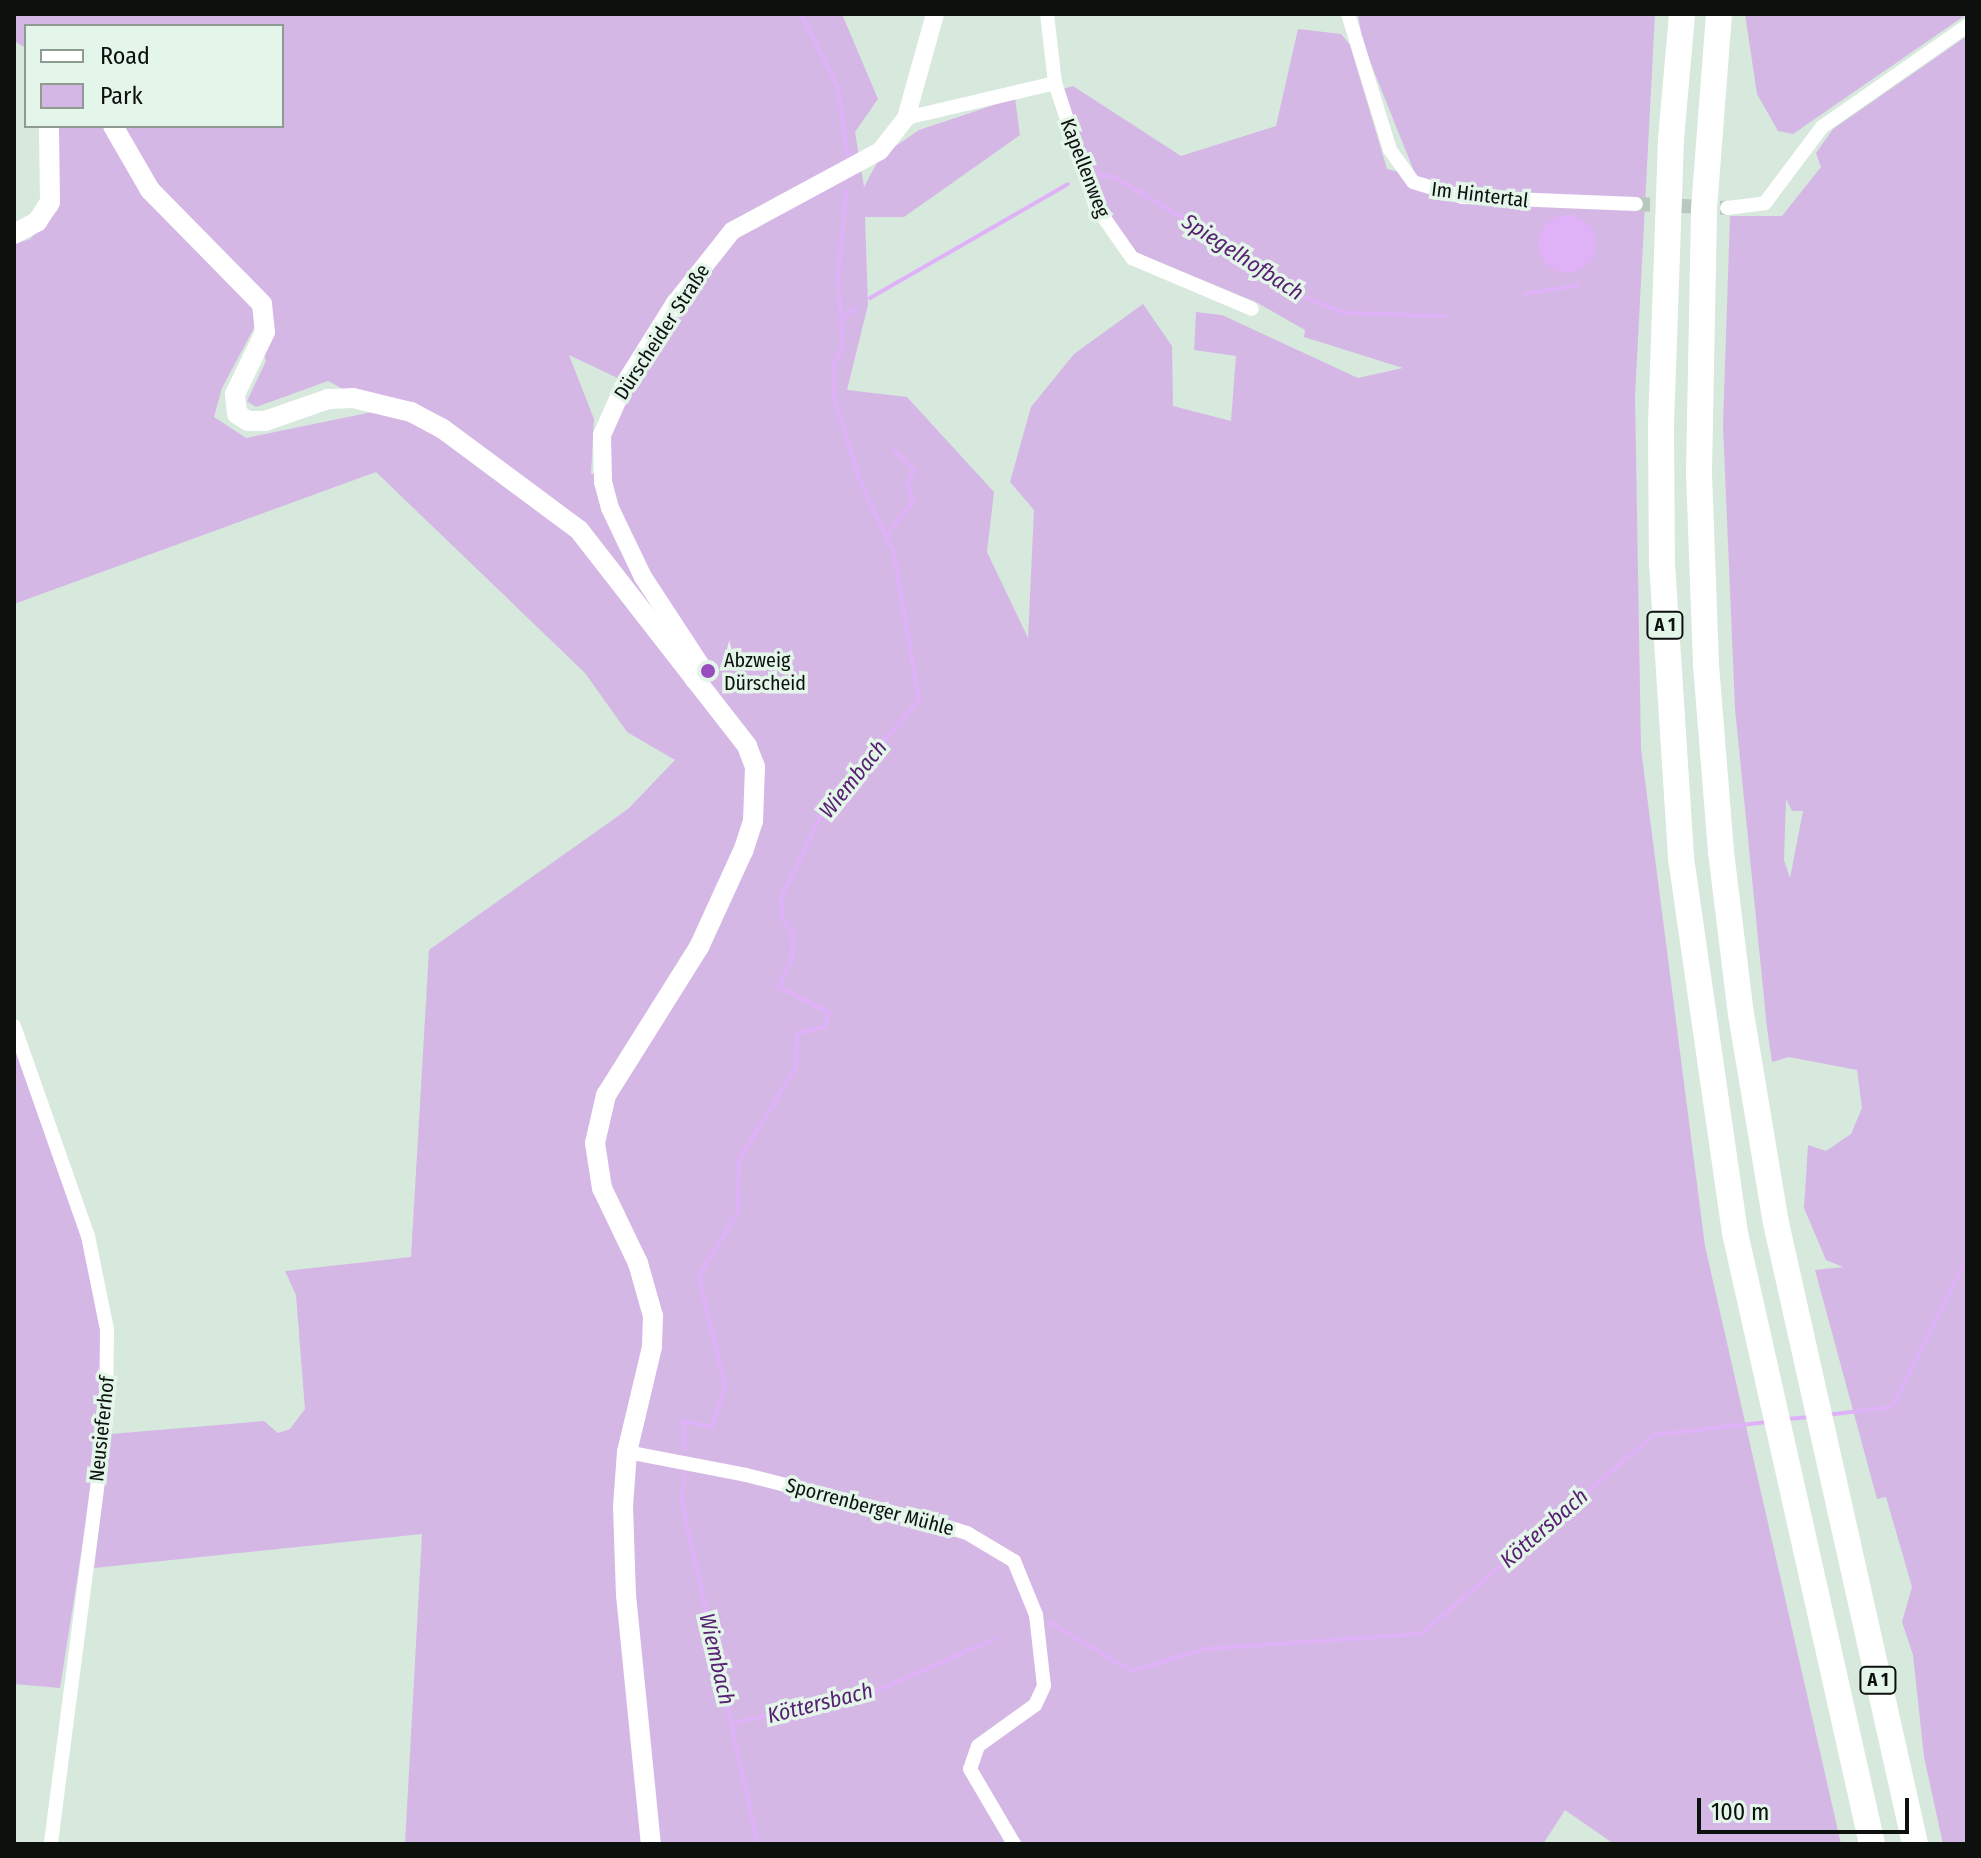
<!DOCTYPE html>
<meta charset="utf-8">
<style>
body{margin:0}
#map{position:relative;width:1981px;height:1858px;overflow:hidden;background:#d7e8dd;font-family:"Fira Sans Condensed",sans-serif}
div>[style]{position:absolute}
.green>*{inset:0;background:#d5b7e6}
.water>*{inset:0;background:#dfb2f8}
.round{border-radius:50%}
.stream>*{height:4px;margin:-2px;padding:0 2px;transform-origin:2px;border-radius:2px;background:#dfb2f8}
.minor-tunnel>*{height:14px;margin-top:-7px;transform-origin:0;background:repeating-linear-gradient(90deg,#b9c8be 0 14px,transparent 0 21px)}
.minor>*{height:14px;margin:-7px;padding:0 7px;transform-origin:7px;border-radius:7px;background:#fff}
.tertiary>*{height:18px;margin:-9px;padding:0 9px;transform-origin:9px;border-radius:9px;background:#fff}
.secondary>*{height:20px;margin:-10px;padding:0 10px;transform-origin:10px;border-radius:10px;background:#fff}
.motorway>*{height:26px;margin:-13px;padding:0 13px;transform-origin:13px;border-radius:13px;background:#fff}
.dots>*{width:22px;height:22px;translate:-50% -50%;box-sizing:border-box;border:4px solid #e4f5ea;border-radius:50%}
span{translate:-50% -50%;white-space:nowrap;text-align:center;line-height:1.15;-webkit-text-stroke:7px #e4f5ea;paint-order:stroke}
.shield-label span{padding:2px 6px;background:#e4f5ea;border:2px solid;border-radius:6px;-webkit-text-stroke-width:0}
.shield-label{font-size:18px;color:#0c110e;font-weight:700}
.street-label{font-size:20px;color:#0c110e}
.poi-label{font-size:20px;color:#0c110e}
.left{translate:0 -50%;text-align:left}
.water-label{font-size:22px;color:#572071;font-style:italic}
.frame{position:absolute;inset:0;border:16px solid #0c110e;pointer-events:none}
.legend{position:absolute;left:24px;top:24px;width:260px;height:104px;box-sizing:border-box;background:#e4f5ea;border:2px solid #8e9a92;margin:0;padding:10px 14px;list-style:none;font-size:24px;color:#0c110e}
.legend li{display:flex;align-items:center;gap:16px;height:40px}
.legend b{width:40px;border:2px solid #8e9a92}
.scale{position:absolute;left:1697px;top:1798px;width:212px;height:36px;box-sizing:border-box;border:4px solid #0c110e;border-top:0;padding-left:10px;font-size:24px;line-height:28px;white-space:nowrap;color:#0c110e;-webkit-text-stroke:6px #e4f5ea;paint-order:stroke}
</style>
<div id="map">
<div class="green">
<div style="clip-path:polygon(evenodd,14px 14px,842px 14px,878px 99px,855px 132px,864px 187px,880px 157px,919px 130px,1015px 98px,1020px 135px,904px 217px,865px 217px,868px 305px,847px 390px,907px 397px,994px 492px,987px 552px,1028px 638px,1034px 510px,1010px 482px,1031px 407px,1074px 354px,1143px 304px,1172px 346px,1173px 406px,1231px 421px,1236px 356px,1194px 350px,1196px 312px,1222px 315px,1358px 378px,1403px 368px,1304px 337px,1305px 330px,1256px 302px,1137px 253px,1101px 202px,1063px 89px,1073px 86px,1181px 156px,1276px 126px,1298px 29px,1341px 34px,1350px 45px,1387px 169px,1416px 176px,1363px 44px,1358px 14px,1655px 14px,1635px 396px,1641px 749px,1705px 1246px,1841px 1844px,1614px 1844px,1565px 1810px,1543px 1844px,1023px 1844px,965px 1770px,1010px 1844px,405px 1844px,422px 1534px,94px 1568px,111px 1434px,264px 1421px,278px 1433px,290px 1429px,305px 1409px,296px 1295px,285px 1271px,411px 1257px,429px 950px,628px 809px,675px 760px,627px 732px,585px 673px,376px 472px,14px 604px,14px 244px,30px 239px,58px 210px,57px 126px,282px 126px,282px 26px,26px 26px,26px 48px,14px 41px,14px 14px,701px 272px,631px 391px,606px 445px,606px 472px,591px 474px,594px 419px,569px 355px,628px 383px,668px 296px,701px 272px,14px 14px,255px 326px,266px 361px,247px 401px,256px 407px,328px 381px,382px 410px,246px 438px,214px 417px,222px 388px,255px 326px)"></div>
<div style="clip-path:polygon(1745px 14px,1967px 14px,1793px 134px,1778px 131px,1757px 94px)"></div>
<div style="clip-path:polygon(evenodd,1967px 36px,1967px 1844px,1943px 1844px,1924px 1757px,1913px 1655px,1902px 1622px,1912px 1587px,1886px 1497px,1877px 1499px,1815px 1270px,1843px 1267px,1826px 1260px,1804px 1208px,1808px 1145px,1826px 1151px,1851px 1134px,1862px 1108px,1857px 1070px,1789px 1057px,1772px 1062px,1767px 1028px,1735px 709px,1723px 425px,1730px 216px,1782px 216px,1821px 167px,1816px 153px,1833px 129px,1967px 36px,1786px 799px,1792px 811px,1803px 811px,1790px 878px,1784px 860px,1786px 799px)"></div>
<div style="clip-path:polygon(14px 1032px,88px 1236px,104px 1331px,102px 1420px,60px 1688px,14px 1684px)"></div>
</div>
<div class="water">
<div class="round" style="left:1538px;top:215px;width:58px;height:58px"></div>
</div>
<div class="stream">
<div style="left:801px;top:14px;width:82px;rotate:63.1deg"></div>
<div style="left:838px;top:87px;width:73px;rotate:82.1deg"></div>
<div style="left:1099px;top:175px;width:15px;rotate:8deg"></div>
<div style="left:1114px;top:177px;width:131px;rotate:30.7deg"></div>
<div style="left:1227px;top:244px;width:82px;rotate:36.6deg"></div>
<div style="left:1293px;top:293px;width:56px;rotate:21deg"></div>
<div style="left:1345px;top:313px;width:99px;rotate:1.7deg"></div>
<div style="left:1525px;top:294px;width:55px;rotate:-9.5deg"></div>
<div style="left:870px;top:298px;width:228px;rotate:-29.9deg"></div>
<div style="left:840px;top:322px;width:22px;rotate:-43deg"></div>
<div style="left:886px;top:536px;width:44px;rotate:-52.4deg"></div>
<div style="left:913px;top:501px;width:18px;rotate:-109deg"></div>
<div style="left:907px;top:484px;width:16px;rotate:-63deg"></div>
<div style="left:914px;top:470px;width:28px;rotate:-134deg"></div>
<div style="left:1827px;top:1415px;width:65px;rotate:-7deg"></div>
<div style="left:1892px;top:1407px;width:168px;rotate:-63.4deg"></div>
<div style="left:1787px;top:1419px;width:23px;rotate:-5deg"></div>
<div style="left:685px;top:1449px;width:28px;rotate:-94deg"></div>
<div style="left:683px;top:1421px;width:30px;rotate:12deg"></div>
<div style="left:712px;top:1427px;width:42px;rotate:-72deg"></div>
<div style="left:725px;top:1387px;width:114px;rotate:-103.2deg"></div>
<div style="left:699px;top:1276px;width:75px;rotate:-58.6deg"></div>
<div style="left:738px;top:1212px;width:52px;rotate:-88.9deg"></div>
<div style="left:739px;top:1160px;width:109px;rotate:-58.5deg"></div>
<div style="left:796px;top:1067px;width:34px;rotate:-88deg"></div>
<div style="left:797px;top:1033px;width:29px;rotate:-12deg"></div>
<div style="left:825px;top:1027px;width:15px;rotate:-74deg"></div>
<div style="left:829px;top:1013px;width:58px;rotate:-152.1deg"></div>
<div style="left:778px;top:986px;width:31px;rotate:-63deg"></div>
<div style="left:792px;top:958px;width:26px;rotate:-88deg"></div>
<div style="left:793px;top:932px;width:17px;rotate:-130deg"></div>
<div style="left:782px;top:919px;width:21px;rotate:-93deg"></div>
<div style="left:781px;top:898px;width:94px;rotate:-64.2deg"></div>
<div style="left:822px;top:813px;width:149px;rotate:-49.4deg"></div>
<div style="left:919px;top:700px;width:149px;rotate:-99.7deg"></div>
<div style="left:894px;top:553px;width:80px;rotate:-115.3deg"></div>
<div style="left:860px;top:481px;width:88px;rotate:-107.2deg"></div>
<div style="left:834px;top:397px;width:34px;rotate:-90deg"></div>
<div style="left:834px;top:363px;width:18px;rotate:-61deg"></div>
<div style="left:843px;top:347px;width:69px;rotate:-94.1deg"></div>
<div style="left:838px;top:278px;width:87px;rotate:-84.7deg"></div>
<div style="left:684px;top:1473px;width:29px;rotate:94deg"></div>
<div style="left:682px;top:1502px;width:350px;rotate:77.5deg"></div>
<div style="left:1049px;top:1622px;width:96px;rotate:30.6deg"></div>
<div style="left:1132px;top:1671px;width:76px;rotate:-16.8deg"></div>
<div style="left:1205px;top:1649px;width:217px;rotate:-4deg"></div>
<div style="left:1421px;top:1634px;width:306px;rotate:-40.5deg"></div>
<div style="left:1654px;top:1435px;width:114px;rotate:-6.6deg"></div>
<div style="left:733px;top:1723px;width:141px;rotate:-12.3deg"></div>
<div style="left:871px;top:1693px;width:135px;rotate:-23.5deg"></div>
</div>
<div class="minor-tunnel">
<div style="left:1636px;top:204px;width:91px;rotate:2.5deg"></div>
</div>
<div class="minor">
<div style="left:1348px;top:14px;width:142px;rotate:72.8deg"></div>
<div style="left:1390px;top:150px;width:39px;rotate:54deg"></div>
<div style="left:1413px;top:182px;width:52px;rotate:16.7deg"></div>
<div style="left:1463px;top:197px;width:173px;rotate:2.3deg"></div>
<div style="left:1055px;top:83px;width:128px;rotate:71.8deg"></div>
<div style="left:1095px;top:205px;width:65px;rotate:55.1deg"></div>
<div style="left:1132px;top:258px;width:130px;rotate:23deg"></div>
<div style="left:906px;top:118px;width:153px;rotate:-13.2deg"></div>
<div style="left:1055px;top:83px;width:69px;rotate:-96.6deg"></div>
<div style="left:1727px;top:208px;width:38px;rotate:-7deg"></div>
<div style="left:1765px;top:203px;width:95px;rotate:-53.1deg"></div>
<div style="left:1822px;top:127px;width:177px;rotate:-34.9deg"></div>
<div style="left:14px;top:1026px;width:223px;rotate:70.6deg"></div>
<div style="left:88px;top:1236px;width:95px;rotate:78.5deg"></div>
<div style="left:107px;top:1329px;width:90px;rotate:90.6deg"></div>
<div style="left:106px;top:1419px;width:429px;rotate:97.4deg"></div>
<div style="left:627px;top:1452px;width:121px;rotate:10.9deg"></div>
<div style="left:746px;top:1475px;width:191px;rotate:14.3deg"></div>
<div style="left:931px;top:1522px;width:38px;rotate:17deg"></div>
<div style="left:967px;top:1533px;width:55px;rotate:30.8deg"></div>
<div style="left:1014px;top:1561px;width:58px;rotate:67.8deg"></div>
<div style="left:1036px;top:1615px;width:71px;rotate:83.6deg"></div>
<div style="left:1044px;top:1686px;width:21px;rotate:115deg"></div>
<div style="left:1035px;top:1705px;width:70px;rotate:144.3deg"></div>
<div style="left:978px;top:1746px;width:24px;rotate:109deg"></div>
<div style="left:970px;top:1769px;width:87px;rotate:59.6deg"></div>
</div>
<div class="tertiary">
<div style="left:694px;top:680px;width:17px;rotate:-69deg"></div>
<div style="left:700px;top:664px;width:104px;rotate:-123.2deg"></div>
<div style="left:643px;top:577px;width:76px;rotate:-115.6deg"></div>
<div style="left:610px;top:508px;width:27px;rotate:-105deg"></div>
<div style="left:603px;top:482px;width:47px;rotate:-91.2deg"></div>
<div style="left:602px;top:435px;width:59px;rotate:-66deg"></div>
<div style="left:626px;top:381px;width:92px;rotate:-57.9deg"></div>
<div style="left:675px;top:303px;width:92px;rotate:-51.6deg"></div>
<div style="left:732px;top:231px;width:168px;rotate:-28.4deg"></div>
<div style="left:880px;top:151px;width:42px;rotate:-51.8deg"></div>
<div style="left:906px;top:118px;width:108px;rotate:-74.4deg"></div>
</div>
<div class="secondary">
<div style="left:113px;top:126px;width:74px;rotate:60deg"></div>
<div style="left:150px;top:190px;width:160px;rotate:45.5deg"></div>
<div style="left:262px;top:304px;width:28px;rotate:84deg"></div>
<div style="left:265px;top:332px;width:69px;rotate:115.8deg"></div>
<div style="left:235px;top:394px;width:20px;rotate:84deg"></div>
<div style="left:237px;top:414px;width:13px;rotate:32deg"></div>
<div style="left:248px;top:421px;width:17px"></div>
<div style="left:265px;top:421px;width:67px;rotate:-19.2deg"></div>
<div style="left:328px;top:399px;width:25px;rotate:-2deg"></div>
<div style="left:353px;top:398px;width:60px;rotate:13.6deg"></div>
<div style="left:411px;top:412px;width:36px;rotate:28deg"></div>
<div style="left:443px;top:429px;width:169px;rotate:36.6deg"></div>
<div style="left:579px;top:530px;width:274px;rotate:52.1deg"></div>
<div style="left:747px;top:746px;width:22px;rotate:69deg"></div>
<div style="left:755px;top:767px;width:54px;rotate:92.1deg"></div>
<div style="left:753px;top:821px;width:32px;rotate:108deg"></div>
<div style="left:743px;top:851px;width:106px;rotate:114.6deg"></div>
<div style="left:699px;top:947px;width:175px;rotate:122.1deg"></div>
<div style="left:606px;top:1095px;width:49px;rotate:102.9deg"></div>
<div style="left:595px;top:1143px;width:46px;rotate:81.2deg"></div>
<div style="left:602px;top:1188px;width:83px;rotate:64.4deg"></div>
<div style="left:638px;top:1263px;width:55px;rotate:74.2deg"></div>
<div style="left:653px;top:1316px;width:31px;rotate:92deg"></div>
<div style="left:652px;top:1347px;width:108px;rotate:103.4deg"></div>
<div style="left:627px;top:1452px;width:54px;rotate:94.2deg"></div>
<div style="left:623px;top:1506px;width:89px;rotate:88.1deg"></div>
<div style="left:626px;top:1595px;width:250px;rotate:84.3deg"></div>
<div style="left:14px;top:234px;width:26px;rotate:-28deg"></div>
<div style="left:37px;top:222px;width:24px;rotate:-57deg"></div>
<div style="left:50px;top:202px;width:76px;rotate:-90.8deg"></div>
</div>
<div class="motorway">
<div style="left:1682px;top:14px;width:125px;rotate:95deg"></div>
<div style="left:1671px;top:139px;width:289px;rotate:92deg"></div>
<div style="left:1661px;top:428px;width:135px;rotate:89.6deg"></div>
<div style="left:1662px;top:563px;width:296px;rotate:86.3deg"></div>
<div style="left:1681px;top:858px;width:379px;rotate:81.8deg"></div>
<div style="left:1735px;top:1233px;width:626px;rotate:77.36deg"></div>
<div style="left:1719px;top:14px;width:198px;rotate:94.4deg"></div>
<div style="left:1704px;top:211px;width:262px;rotate:91.1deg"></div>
<div style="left:1699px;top:473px;width:192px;rotate:87.9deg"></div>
<div style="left:1706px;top:665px;width:188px;rotate:85.4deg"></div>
<div style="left:1721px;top:852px;width:163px;rotate:83deg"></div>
<div style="left:1741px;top:1014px;width:212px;rotate:80.5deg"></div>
<div style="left:1776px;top:1223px;width:636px;rotate:77.38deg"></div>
</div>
<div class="dots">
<div style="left:708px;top:671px;background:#984cbd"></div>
</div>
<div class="shield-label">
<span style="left:1665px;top:625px">A 1</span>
<span style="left:1878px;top:1680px">A 1</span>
</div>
<div class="street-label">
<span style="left:1085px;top:168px;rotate:69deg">Kapellenweg</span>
<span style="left:1480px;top:195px;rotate:7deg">Im Hintertal</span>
<span style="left:662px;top:332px;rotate:-57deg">Dürscheider Straße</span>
<span style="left:102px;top:1429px;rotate:-84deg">Neusieferhof</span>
<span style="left:870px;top:1507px;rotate:15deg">Sporrenberger Mühle</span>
</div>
<div class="poi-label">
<span class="left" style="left:724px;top:672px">Abzweig<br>Dürscheid</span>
</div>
<div class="water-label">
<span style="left:1243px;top:257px;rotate:33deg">Spiegelhofbach</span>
<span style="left:853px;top:779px;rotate:-51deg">Wiembach</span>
<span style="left:1544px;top:1528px;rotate:-41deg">Köttersbach</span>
<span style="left:717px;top:1659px;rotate:77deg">Wiembach</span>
<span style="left:820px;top:1703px;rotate:-14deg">Köttersbach</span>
</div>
<div class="frame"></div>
<ul class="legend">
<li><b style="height:10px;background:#fff"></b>Road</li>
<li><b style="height:22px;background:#d5b7e6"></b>Park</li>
</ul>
<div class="scale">100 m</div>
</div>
